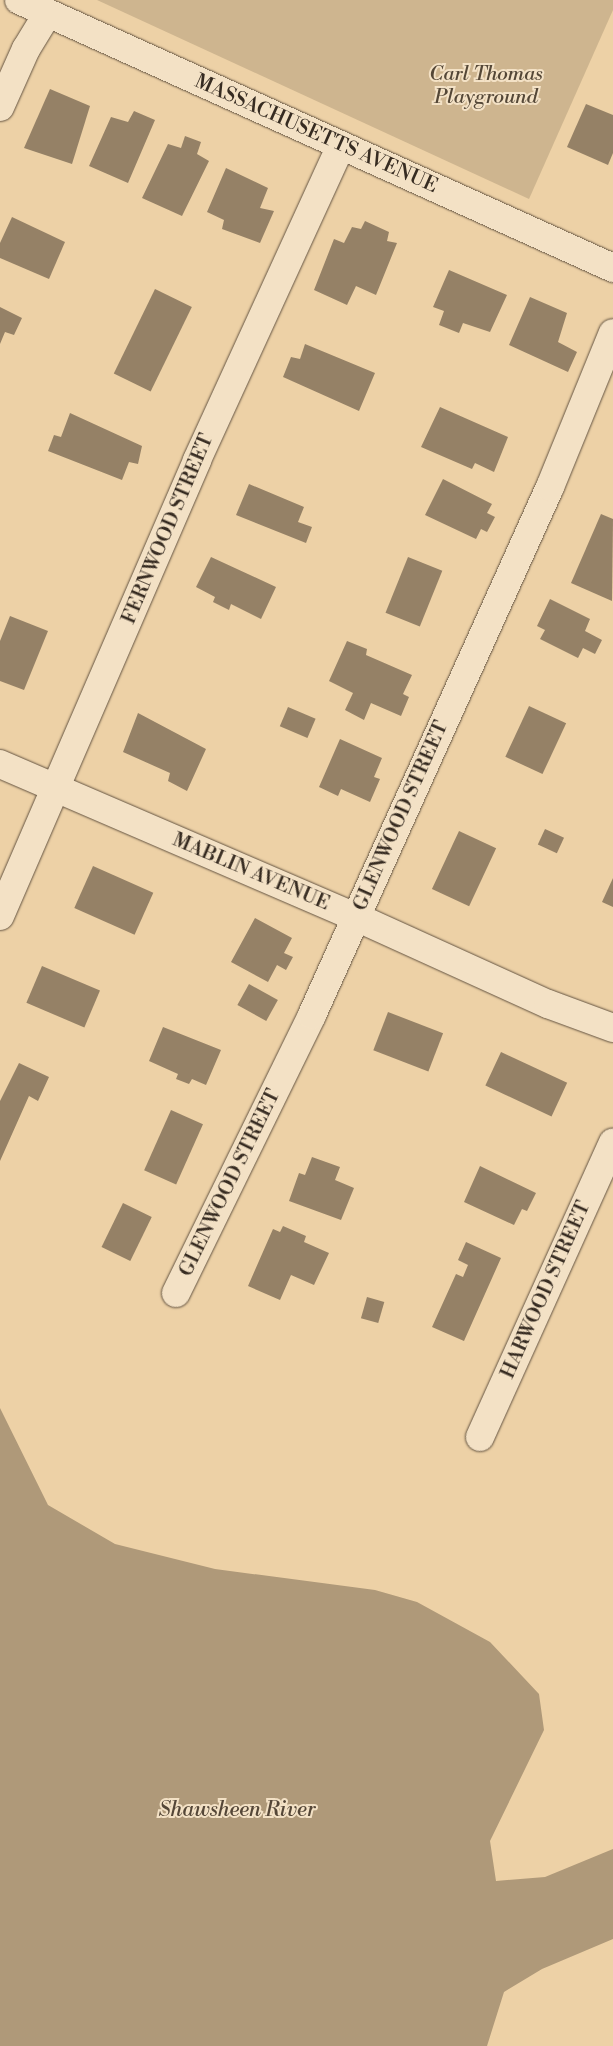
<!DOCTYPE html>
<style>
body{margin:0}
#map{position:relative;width:613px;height:2046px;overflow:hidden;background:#edd1a6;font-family:"Libre Bodoni",serif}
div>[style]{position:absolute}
.green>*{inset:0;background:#ceb58f}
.water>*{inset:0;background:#af9979}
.building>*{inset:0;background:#958166;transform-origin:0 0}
.roads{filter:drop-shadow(0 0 1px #645442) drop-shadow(0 0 1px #645442)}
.minor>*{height:28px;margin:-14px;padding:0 14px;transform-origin:14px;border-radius:14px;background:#f3e1c5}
.secondary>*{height:28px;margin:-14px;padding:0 14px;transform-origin:14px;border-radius:14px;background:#f3e1c5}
span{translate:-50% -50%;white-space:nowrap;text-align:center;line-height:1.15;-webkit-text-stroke:4px #f3e1c5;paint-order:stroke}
.park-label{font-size:20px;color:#544737;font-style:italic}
.street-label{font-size:20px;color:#362b21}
.water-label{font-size:21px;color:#544637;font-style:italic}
</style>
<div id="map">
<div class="green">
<div style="clip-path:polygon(97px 0,613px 0,613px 10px,529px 199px)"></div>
</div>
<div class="water">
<div style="clip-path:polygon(0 1408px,48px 1505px,115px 1544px,215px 1569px,375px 1590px,417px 1602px,490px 1642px,539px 1694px,544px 1730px,490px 1841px,496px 1881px,545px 1877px,613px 1849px,613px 1939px,542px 1969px,504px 1992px,487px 2046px,0 2046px)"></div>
</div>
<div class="building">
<div style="clip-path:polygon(50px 89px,90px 106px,72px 164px,24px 148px)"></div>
<div style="clip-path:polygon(586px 104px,613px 115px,613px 153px,608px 165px,567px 147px)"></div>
<div style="clip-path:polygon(134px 111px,155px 120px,128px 183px,89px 166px,111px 117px,128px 122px)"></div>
<div style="clip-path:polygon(185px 136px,201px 142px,197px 154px,209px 161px,182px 216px,142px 198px,168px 144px,181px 148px)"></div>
<div style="clip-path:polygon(226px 168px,268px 188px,260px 208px,274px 211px,260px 243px,222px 229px,224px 220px,207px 212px)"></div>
<div style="clip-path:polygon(12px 217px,65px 242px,49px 279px,0 258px,0 243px)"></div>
<div style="clip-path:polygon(365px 221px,389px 232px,387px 241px,397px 243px,376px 295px,356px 286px,347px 305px,314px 290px,334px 239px,344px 243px,352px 227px,361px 229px)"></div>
<div style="clip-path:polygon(449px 270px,507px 295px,490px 332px,463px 323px,459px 333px,439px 325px,444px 311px,433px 307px)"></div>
<div style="left:155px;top:289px;width:41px;height:94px;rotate:26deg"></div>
<div style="clip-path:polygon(530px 297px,567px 313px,558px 342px,577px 352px,568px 372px,509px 345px)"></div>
<div style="clip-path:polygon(0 307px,22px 318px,14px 335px,5px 332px,0 344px)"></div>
<div style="clip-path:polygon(305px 344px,375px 373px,359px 411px,283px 377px,291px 357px,300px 359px)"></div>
<div style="clip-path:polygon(440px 407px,508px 437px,494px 472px,475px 463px,472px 469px,421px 447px)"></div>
<div style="clip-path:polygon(70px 413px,142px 446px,138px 464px,129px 462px,122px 480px,48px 451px,54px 435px,61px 437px)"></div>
<div style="clip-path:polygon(443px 479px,492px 504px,487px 513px,495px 517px,487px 532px,481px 529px,476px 539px,425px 515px)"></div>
<div style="clip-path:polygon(249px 484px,304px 507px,298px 522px,312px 527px,306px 543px,236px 515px)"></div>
<div style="clip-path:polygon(601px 514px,613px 519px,612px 601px,571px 583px)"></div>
<div style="clip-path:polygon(211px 557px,276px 587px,261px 619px,231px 604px,229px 610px,213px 602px,215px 597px,196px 587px)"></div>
<div style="left:408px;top:557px;width:37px;height:60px;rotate:22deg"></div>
<div style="clip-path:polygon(550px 599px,590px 619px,585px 631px,602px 640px,595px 654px,583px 648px,578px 658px,540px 639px,545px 630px,537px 626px)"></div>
<div style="clip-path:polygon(10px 616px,48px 631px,24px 690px,0 681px,0 641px)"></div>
<div style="clip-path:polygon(347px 641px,367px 649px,366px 655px,412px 675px,403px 694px,409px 697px,401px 716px,371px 703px,364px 720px,345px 710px,353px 693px,329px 681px)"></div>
<div style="left:529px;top:706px;width:41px;height:56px;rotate:25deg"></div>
<div style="left:288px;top:707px;width:30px;height:21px;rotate:23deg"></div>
<div style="clip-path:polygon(138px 713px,206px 749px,187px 791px,168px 781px,170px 773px,123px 752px)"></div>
<div style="clip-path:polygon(340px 739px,382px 758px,374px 777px,380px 779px,370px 802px,341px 789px,338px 796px,319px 787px)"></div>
<div style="left:545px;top:829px;width:21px;height:17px;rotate:25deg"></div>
<div style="left:459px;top:831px;width:41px;height:64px;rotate:25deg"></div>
<div style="left:93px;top:866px;width:66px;height:46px;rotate:24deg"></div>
<div style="clip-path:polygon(613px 878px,613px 907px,602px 902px)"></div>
<div style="clip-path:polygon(255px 918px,292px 938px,284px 953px,293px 957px,286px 970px,277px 965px,268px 982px,231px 962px)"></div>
<div style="left:42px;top:966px;width:63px;height:40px;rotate:23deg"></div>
<div style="left:249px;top:984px;width:33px;height:24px;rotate:29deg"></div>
<div style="left:388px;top:1012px;width:59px;height:41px;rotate:21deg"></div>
<div style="clip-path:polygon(163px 1027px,221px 1050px,206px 1085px,192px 1079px,189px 1084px,176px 1079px,178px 1074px,149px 1061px)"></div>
<div style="left:501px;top:1052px;width:73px;height:37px;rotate:25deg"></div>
<div style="clip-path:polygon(19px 1063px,49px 1077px,38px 1101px,29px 1096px,0 1161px,0 1101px)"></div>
<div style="left:171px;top:1110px;width:35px;height:66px;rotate:24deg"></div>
<div style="clip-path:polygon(312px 1157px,340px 1167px,335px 1180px,354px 1188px,341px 1220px,289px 1201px,299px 1173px,305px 1175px)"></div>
<div style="clip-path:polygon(480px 1166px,536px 1193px,527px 1211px,522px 1209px,514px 1225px,464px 1202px)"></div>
<div style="left:123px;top:1203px;width:32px;height:49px;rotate:26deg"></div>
<div style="clip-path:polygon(283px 1226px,306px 1236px,304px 1242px,329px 1253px,314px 1285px,291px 1275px,280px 1300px,248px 1286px,273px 1229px,280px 1232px)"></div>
<div style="clip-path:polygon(466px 1242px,501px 1258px,464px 1341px,432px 1327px,456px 1274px,463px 1277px,468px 1265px,458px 1260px)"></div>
<div style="left:367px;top:1297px;width:18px;height:22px;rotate:16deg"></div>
</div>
<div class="roads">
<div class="minor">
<div style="left:0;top:107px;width:64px;rotate:-65.9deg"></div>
<div style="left:26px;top:49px;width:42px;rotate:-58.6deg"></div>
<div style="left:0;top:764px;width:387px;rotate:23.3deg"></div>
<div style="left:356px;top:917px;width:211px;rotate:24.4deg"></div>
<div style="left:548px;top:1004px;width:69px;rotate:20.3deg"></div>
<div style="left:0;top:916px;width:497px;rotate:-66.6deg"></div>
<div style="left:197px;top:460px;width:346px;rotate:-65.4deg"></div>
<div style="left:176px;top:1293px;width:309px;rotate:-63.9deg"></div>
<div style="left:312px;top:1015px;width:579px;rotate:-65.74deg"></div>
<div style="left:550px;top:487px;width:166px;rotate:-67.8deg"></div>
<div style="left:480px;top:1437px;width:323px;rotate:-65.7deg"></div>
</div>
<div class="secondary">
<div style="left:19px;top:0;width:652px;rotate:24.28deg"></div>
</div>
</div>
<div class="park-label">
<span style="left:486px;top:86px">Carl Thomas<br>Playground</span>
</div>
<div class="street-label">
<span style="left:316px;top:134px;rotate:24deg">MASSACHUSETTS AVENUE</span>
<span style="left:168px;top:529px;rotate:-67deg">FERNWOOD STREET</span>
<span style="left:401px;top:816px;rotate:-66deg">GLENWOOD STREET</span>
<span style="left:251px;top:872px;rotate:23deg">MABLIN AVENUE</span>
<span style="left:230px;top:1183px;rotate:-64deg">GLENWOOD STREET</span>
<span style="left:546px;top:1290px;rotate:-66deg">HARWOOD STREET</span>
</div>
<div class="water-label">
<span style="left:237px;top:1810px">Shawsheen River</span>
</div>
</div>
